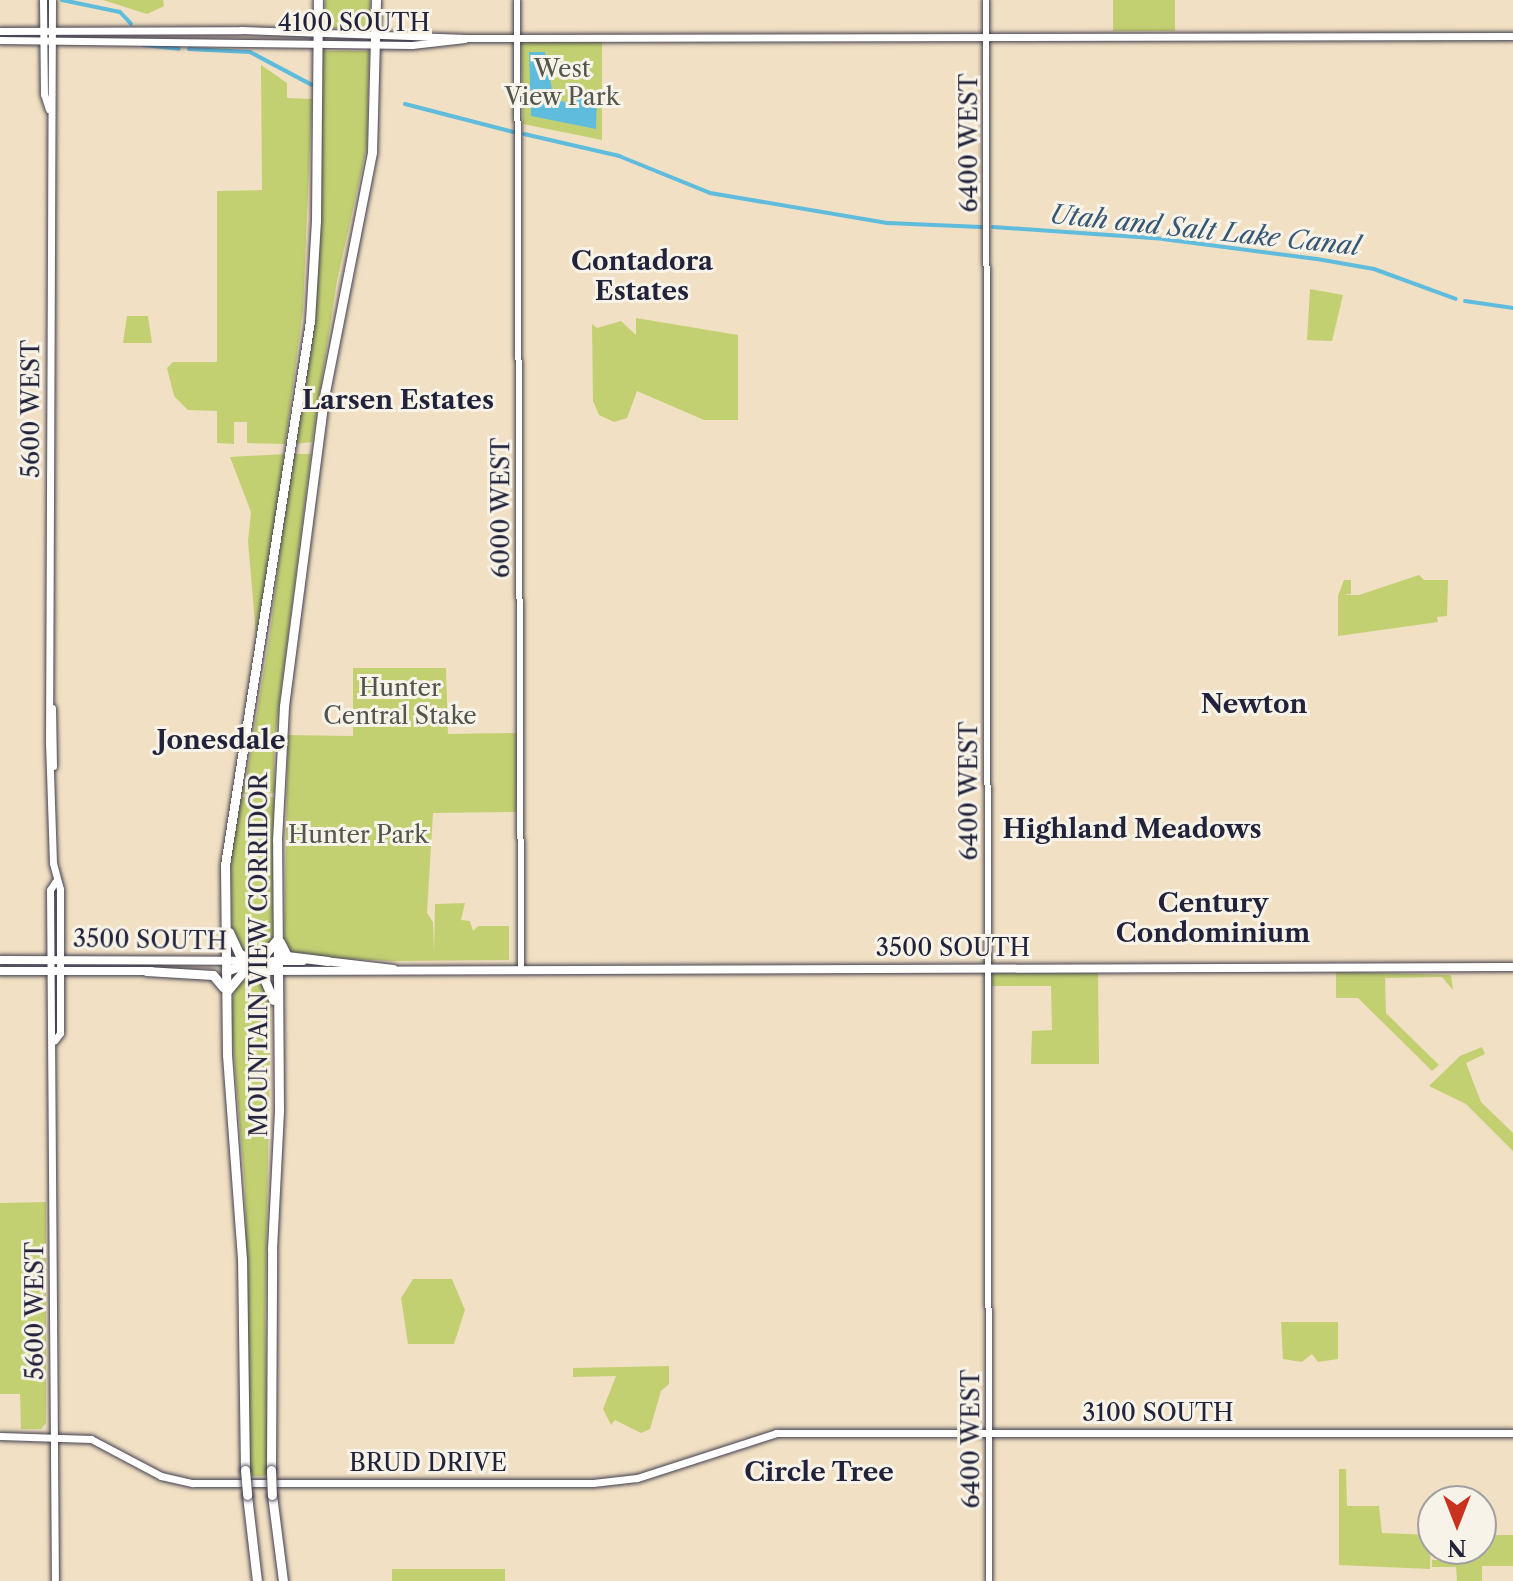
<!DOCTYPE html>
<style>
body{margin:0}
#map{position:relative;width:1513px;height:1581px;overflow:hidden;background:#f1e0c3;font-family:"Libre Caslon Text",serif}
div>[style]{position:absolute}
.green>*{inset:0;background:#c3d072;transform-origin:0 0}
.water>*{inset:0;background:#5fbcdd}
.canal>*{height:4px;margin:-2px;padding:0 2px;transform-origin:2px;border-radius:2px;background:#5fbcdd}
.roads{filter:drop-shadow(0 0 2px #413e4f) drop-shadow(0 0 2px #413e4f)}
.tertiary>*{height:6px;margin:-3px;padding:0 3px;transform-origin:3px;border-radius:3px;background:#fff}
.secondary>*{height:7px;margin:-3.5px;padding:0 3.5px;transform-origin:3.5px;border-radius:3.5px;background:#fff}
.primary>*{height:8px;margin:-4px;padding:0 4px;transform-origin:4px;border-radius:4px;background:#fff}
.trunk>*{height:9px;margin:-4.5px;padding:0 4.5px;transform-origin:4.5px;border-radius:4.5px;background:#fff}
.bridges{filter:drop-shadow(0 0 2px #413e4f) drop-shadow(0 0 2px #413e4f)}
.trunk-bridge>*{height:9px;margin:-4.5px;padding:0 4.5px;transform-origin:4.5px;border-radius:4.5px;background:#fff}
span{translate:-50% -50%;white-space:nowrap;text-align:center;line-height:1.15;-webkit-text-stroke:6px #f7f3e8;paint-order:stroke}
.street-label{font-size:24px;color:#22223b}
.park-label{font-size:24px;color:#52564c}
.water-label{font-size:26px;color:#375874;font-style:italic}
.neighbourhood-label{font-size:26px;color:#22223b;font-weight:700}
.north{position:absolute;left:1417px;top:1485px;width:80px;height:80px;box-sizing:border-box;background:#f7f3e8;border:2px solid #a29fa3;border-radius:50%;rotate:180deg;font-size:22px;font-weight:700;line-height:32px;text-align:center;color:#22223b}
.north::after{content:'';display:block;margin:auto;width:28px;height:36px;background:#c8321e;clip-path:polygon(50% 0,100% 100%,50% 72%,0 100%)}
</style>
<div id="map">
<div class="green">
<div style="clip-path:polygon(103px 0,163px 0,164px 6px,147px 14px)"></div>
<div style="left:325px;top:0;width:45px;height:28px"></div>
<div style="left:1113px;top:0;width:62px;height:31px"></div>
<div style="clip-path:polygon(521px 42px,602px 42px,602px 140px,523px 124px)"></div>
<div style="clip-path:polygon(320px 51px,369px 51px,367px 146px,337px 281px,312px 442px,294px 444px,320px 246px)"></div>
<div style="clip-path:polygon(261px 65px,287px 83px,287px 98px,312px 99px,303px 310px,285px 444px,247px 443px,247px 422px,234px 422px,234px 444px,217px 443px,217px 411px,188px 410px,174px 396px,167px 368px,173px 362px,217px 362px,217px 191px,262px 190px)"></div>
<div style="clip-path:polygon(1310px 289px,1343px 295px,1332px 341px,1307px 340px)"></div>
<div style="clip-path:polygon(127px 316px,148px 316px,152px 343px,123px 343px)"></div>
<div style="clip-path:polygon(636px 318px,738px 335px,738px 420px,704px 420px,637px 391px,627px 418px,614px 422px,599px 415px,593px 401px,592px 324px,597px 328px,621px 321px,636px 335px)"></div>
<div style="clip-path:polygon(284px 454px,279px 494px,256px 636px,248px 541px,251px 512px,230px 457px)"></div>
<div style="clip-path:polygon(292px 454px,311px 454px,274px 745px,275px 793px,239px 794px,246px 781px,270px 634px)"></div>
<div style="clip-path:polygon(1419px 575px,1424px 580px,1448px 580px,1447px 616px,1437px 617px,1438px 622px,1338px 636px,1338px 596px,1344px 580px,1351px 580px,1351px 594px,1343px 595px,1359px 595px)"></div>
<div style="clip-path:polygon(353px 668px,446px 668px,448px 734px,518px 733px,516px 812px,433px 813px,427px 913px,433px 922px,434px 951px,435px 904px,465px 903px,461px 920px,470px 921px,473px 931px,478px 926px,509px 926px,509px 960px,392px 961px,292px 956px,284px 948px,288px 735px,353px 736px)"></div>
<div style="clip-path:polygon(239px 797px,274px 797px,274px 933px,268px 950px,241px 950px,232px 935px,231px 857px)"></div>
<div style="clip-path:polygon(1336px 972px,1451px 975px,1453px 990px,1442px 977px,1385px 978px,1386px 1013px,1439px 1065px,1432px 1071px,1358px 998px,1336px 998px)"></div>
<div style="clip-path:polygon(992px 973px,1098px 973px,1099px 1064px,1031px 1064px,1032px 1031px,1052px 1030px,1051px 986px,992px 986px)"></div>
<div style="clip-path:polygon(238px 981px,263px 981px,271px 1002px,265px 1318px,268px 1476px,250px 1476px,245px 1186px,230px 1008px)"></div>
<div style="clip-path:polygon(1482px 1047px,1485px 1054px,1466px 1063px,1481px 1102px,1513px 1133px,1513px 1151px,1466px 1104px,1429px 1086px,1460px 1056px)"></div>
<div style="clip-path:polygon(46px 1202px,46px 1423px,41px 1429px,21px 1429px,20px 1394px,0 1394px,0 1203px)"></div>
<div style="clip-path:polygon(413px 1279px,452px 1279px,465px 1310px,454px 1344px,408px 1344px,401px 1298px)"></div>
<div style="clip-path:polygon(1281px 1322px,1338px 1322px,1338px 1359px,1318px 1362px,1312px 1354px,1302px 1362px,1283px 1359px)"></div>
<div style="clip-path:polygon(669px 1366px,669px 1384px,661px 1391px,650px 1429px,641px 1433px,615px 1420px,611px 1425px,603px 1409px,616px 1376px,573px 1377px,573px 1368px)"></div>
<div style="clip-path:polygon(1339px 1469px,1346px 1469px,1347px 1506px,1379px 1506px,1382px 1533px,1431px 1535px,1430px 1569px,1339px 1565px)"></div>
<div style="clip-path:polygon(1481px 1535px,1513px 1535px,1513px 1566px,1482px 1566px,1482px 1581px,1457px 1581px,1456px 1567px,1432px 1567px,1432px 1560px,1456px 1560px,1456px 1549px,1481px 1549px)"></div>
<div style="left:392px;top:1569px;width:113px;height:12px"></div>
</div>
<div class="water">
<div style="clip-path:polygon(529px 52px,545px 52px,554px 100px,572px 103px,574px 95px,597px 95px,596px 129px,531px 116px)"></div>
</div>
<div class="canal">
<div style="left:62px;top:0;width:59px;rotate:11.7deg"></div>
<div style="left:120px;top:12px;width:16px;rotate:47deg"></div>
<div style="left:143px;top:45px;width:36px;rotate:6deg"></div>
<div style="left:189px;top:49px;width:61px;rotate:2.8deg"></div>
<div style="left:250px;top:52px;width:70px;rotate:28deg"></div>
<div style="left:405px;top:104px;width:112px;rotate:14.5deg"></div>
<div style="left:524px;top:134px;width:98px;rotate:13deg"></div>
<div style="left:619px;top:156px;width:98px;rotate:22.1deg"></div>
<div style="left:710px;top:193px;width:181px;rotate:9.6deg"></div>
<div style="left:888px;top:223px;width:93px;rotate:2.5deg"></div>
<div style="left:993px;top:227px;width:170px;rotate:4deg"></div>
<div style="left:1163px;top:239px;width:155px;rotate:7.4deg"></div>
<div style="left:1317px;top:259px;width:58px;rotate:10deg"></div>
<div style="left:1374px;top:269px;width:87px;rotate:20.1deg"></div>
<div style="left:1465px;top:301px;width:49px;rotate:8.3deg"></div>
</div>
<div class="roads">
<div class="tertiary">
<div style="left:517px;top:0;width:969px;rotate:89.76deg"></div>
<div style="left:986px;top:0;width:1581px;rotate:89.89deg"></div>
</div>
<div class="secondary">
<div style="left:43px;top:0;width:94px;rotate:89.4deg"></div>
<div style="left:44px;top:94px;width:16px;rotate:72deg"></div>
<div style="left:52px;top:0;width:742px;rotate:90.23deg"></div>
<div style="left:49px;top:742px;width:121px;rotate:88.1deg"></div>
<div style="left:53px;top:863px;width:27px;rotate:75deg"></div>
<div style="left:60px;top:889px;width:144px;rotate:90deg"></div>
<div style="left:60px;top:1033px;width:9px;rotate:126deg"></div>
<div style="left:0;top:31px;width:241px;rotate:-0.2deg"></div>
<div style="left:241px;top:30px;width:226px;rotate:2deg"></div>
<div style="left:467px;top:38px;width:1046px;rotate:-0.11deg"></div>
<div style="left:0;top:40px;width:412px;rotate:0.7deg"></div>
<div style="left:412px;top:45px;width:53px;rotate:-6.5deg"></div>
<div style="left:52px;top:708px;width:58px;rotate:89deg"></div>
<div style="left:55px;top:882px;width:9px;rotate:122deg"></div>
<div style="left:50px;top:890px;width:691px;rotate:89.59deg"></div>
<div style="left:0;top:1436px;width:91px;rotate:1.9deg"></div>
<div style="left:91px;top:1439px;width:79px;rotate:27.9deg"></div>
<div style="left:161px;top:1476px;width:32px;rotate:13deg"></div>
<div style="left:192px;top:1483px;width:401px"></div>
<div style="left:593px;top:1483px;width:44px;rotate:-6.5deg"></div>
<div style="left:637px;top:1478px;width:146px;rotate:-17.9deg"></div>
<div style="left:776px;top:1433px;width:737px"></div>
</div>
<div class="primary">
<div style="left:0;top:960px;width:243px;rotate:0.2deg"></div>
<div style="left:273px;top:961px;width:30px"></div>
<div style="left:325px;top:961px;width:69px;rotate:6.6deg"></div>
<div style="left:0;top:971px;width:151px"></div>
<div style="left:261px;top:971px;width:1252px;rotate:-0.18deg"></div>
</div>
<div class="trunk">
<div style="left:229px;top:932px;width:23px;rotate:65deg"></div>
<div style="left:239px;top:953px;width:32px;rotate:34deg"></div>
<div style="left:280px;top:942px;width:16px;rotate:63deg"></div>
<div style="left:287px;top:956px;width:41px;rotate:7deg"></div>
<div style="left:237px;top:961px;width:30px;rotate:30deg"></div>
<div style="left:263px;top:976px;width:26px;rotate:67deg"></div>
<div style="left:146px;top:971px;width:67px;rotate:3.4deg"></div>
<div style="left:213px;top:975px;width:16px;rotate:50deg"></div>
<div style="left:226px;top:971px;width:38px;rotate:-20deg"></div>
<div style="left:262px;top:958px;width:22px;rotate:-51deg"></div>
<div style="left:227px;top:991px;width:25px;rotate:-50deg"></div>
<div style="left:243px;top:972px;width:36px;rotate:-18deg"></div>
<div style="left:245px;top:1470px;width:211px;rotate:-90.8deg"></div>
<div style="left:242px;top:1259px;width:205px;rotate:-94.2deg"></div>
<div style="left:227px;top:1055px;width:190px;rotate:-90.6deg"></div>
<div style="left:225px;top:865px;width:551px;rotate:-81.12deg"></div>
<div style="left:310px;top:321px;width:100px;rotate:-86.6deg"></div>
<div style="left:316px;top:221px;width:221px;rotate:-89.5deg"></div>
<div style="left:271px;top:1470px;width:221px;rotate:-89.7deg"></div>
<div style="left:272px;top:1249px;width:139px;rotate:-87.1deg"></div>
<div style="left:279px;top:1110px;width:270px;rotate:-90.4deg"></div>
<div style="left:277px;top:840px;width:134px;rotate:-87deg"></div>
<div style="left:284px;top:706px;width:317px;rotate:-82.6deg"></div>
<div style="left:325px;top:392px;width:245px;rotate:-78.9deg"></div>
<div style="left:372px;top:152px;width:152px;rotate:-88.5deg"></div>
<div style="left:247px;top:1495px;width:87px;rotate:83.4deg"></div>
<div style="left:272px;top:1495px;width:87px;rotate:82.7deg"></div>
</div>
</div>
<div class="bridges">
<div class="trunk-bridge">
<div style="left:245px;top:1470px;width:25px;rotate:85deg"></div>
<div style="left:271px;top:1470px;width:25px;rotate:88deg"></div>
</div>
</div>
<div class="street-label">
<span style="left:354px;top:23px">4100 SOUTH</span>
<span style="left:969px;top:143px;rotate:-90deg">6400 WEST</span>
<span style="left:31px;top:409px;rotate:-90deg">5600 WEST</span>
<span style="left:501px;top:508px;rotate:-90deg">6000 WEST</span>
<span style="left:969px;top:791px;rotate:-90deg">6400 WEST</span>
<span style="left:150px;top:940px;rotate:1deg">3500 SOUTH</span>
<span style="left:953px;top:948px">3500 SOUTH</span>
<span style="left:259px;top:955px;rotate:-90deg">MOUNTAIN VIEW CORRIDOR</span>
<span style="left:35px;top:1311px;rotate:-90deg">5600 WEST</span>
<span style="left:1158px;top:1413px">3100 SOUTH</span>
<span style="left:971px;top:1439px;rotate:-90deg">6400 WEST</span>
<span style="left:428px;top:1463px">BRUD DRIVE</span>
</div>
<div class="park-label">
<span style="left:562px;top:83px">West<br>View Park</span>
<span style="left:400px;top:702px">Hunter<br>Central Stake</span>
<span style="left:358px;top:835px">Hunter Park</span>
</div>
<div class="water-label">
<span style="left:1205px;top:231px;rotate:6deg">Utah and Salt Lake Canal</span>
</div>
<div class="neighbourhood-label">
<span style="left:642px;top:277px">Contadora<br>Estates</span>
<span style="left:398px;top:401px">Larsen Estates</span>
<span style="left:1254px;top:705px">Newton</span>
<span style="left:221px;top:741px">Jonesdale</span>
<span style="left:1132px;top:830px">Highland Meadows</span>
<span style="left:1213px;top:919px">Century<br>Condominium</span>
<span style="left:819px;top:1473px">Circle Tree</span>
</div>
<div class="north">N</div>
</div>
